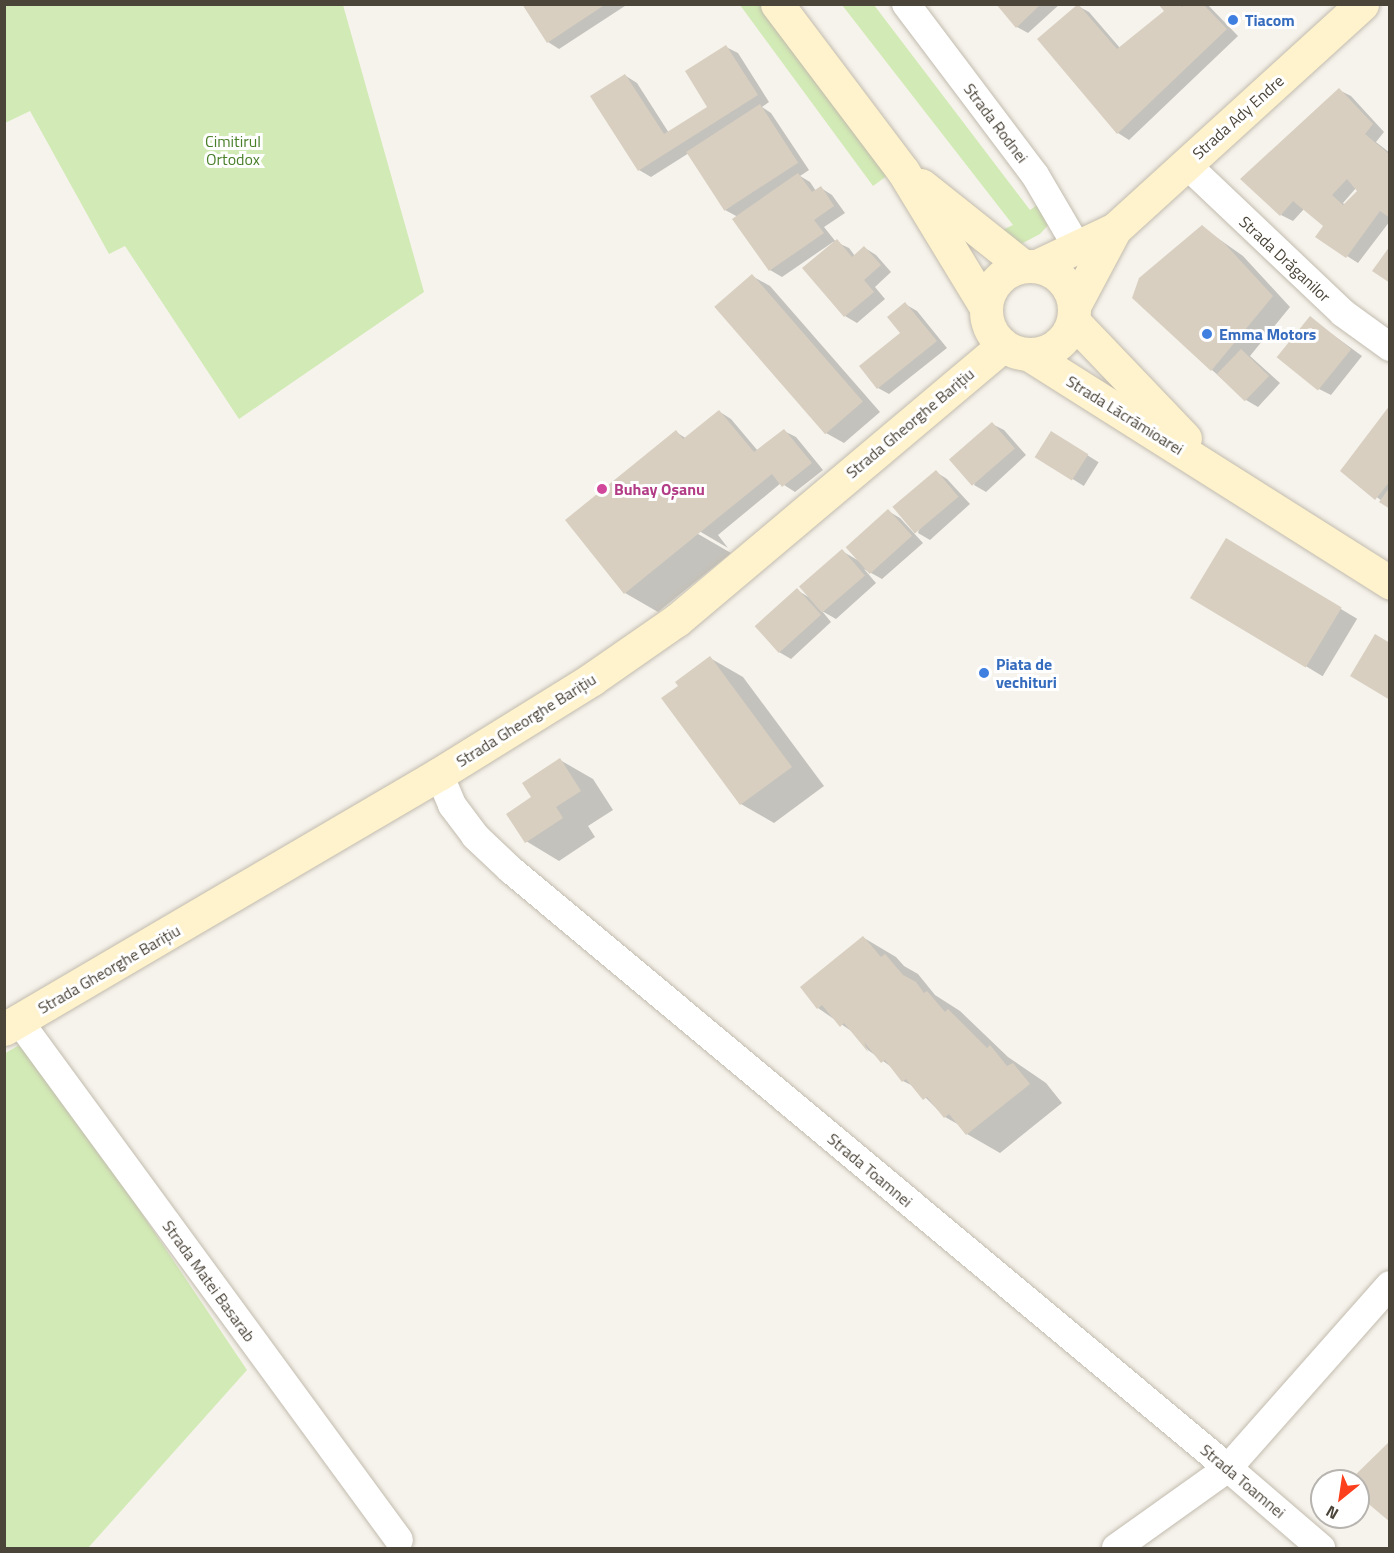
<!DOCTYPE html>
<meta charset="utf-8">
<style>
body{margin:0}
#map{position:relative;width:1394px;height:1553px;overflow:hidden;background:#f6f3ec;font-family:"Titillium Web",sans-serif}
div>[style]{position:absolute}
.green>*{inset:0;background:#d2eab5}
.shadow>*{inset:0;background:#0003;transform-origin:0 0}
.building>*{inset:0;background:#d8cfc1;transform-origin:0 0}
.roads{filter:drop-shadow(0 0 2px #c2bbae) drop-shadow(0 0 2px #c2bbae)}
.minor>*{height:28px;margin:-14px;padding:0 14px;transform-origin:14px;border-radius:14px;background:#fff}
.secondary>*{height:33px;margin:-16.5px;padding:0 16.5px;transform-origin:16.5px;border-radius:16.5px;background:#fff3cd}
.secondary>.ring{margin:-16.5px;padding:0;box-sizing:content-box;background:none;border:33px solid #fff3cd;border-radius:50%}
.dots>*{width:16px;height:16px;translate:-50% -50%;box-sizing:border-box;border:3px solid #fff;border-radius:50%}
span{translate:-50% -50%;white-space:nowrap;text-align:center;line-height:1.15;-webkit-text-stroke:6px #fff;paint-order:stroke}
.shop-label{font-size:16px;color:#366cbe;font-weight:700}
.left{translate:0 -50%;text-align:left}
.street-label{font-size:16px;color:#4b4439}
.park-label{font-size:16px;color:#4a7f2a}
.hotel-label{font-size:16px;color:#b23c85;font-weight:700}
.frame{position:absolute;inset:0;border:6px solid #4b4439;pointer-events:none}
.north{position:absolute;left:1310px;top:1469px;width:60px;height:60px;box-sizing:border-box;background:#fff;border:2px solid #b7b4b0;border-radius:50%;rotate:210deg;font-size:16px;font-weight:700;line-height:24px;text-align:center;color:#4b4439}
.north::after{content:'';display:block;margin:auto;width:21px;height:27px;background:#fc3f1d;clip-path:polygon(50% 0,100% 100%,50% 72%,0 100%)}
</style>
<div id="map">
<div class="green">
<div style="clip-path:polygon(5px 4px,343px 5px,424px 292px,239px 419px,125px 246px,109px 254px,30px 111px,5px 123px)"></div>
<div style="clip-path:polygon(740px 5px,769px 5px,895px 170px,873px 186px)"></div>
<div style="clip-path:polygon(842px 5px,874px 5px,1030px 210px,1040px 203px,1050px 223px,1040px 234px,1021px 244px,996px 233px,1013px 225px)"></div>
<div style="clip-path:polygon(26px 1041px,247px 1370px,88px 1548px,5px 1548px,4px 1054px)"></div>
</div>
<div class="shadow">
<div style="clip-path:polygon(523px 4px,628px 4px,559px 49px,548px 42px)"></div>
<div style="clip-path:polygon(998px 4px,1060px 4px,1028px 33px,1017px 27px)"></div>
<div style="clip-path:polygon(1160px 4px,1207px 4px,1238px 36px,1129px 140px,1118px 133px,1078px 6px,1089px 12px,1120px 48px,1166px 11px)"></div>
<div style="clip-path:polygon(726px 47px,738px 53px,769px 102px,762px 107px,771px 113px,809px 170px,800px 176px,810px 182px,816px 191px,821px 188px,832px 195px,845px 213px,824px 227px,836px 242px,849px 248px,855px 256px,865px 248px,876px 255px,891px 272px,875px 287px,885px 299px,857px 323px,845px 316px,833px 242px,782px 277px,770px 270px,734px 219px,738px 217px,725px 210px,689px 153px,651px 177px,639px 170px,626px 76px,637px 83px,669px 133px,709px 107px)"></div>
<div style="clip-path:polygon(evenodd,1339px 90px,1351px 96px,1384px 132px,1376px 142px,1390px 153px,1390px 221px,1358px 263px,1347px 256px,1325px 226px,1304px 209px,1293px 221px,1281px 215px,1339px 90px,1356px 188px,1359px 191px,1345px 205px,1343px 203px,1356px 188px)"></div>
<div style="clip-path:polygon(1202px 227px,1243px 256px,1290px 307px,1250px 356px,1280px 383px,1258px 407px,1246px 400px,1212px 370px)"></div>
<div style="clip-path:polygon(752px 276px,770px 286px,880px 412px,844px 443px,826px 433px)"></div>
<div style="clip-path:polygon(905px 304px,917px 311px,947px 348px,889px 394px,878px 388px,902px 334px)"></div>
<div style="clip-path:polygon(1310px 318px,1362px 356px,1331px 395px,1319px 389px)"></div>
<div style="clip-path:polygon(1390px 408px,1390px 507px,1342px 471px)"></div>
<div style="clip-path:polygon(720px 412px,731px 419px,758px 451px,784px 431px,796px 437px,823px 470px,795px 492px,781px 483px,718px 535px,728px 548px,694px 528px,693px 531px,731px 553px,658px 612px,625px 593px,676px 432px,687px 439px)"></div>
<div style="clip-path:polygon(992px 424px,1004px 430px,1026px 455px,986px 492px,974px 485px)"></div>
<div style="left:1052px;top:433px;width:55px;height:28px;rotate:32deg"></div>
<div style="clip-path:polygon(936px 472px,947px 479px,970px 504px,930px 540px,918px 533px)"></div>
<div style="clip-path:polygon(888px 511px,900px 518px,923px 543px,882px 579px,864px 569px,876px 583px,836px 619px,822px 611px,831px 622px,791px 659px,779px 652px,797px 590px,810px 598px,842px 551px,859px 561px)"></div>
<div style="left:1226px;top:540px;width:153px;height:67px;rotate:31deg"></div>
<div style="clip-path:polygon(710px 658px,743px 677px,824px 786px,774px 823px,741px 804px,664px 699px)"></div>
<div style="clip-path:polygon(560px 760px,593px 779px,613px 810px,588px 826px,595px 837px,559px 861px,526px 841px,533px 798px)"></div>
<div style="clip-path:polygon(864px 938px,896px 957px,904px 966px,918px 974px,935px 995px,960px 1011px,1008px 1057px,1046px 1083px,1062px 1103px,1000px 1153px,967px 1134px,961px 1126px,945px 1117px,915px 1087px,903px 1081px,894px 1069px,868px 1050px,854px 1033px,818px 1008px)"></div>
</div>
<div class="building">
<div style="clip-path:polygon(522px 4px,606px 4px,547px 43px)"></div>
<div style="clip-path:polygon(996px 4px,1041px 4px,1016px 28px)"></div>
<div style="clip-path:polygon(1078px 4px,1117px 49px,1164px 11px,1158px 4px,1180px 4px,1182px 7px,1185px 4px,1203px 4px,1227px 29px,1117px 134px,1037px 39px)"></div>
<div style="clip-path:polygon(726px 45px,758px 95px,638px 171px,590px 96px,625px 74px,664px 134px,707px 107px,685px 71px)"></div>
<div style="clip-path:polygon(evenodd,1339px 88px,1373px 124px,1365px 134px,1390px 155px,1390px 218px,1380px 211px,1346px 258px,1315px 237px,1323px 226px,1293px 201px,1280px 216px,1240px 179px,1339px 88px,1347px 179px,1357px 191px,1343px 205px,1332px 195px,1347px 179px)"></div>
<div style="left:760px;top:104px;width:70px;height:88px;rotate:57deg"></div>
<div style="clip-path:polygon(798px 173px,812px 192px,821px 186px,834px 206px,814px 220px,824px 233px,769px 271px,732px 219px)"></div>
<div style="clip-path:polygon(1202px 225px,1225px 244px,1273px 296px,1211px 371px,1132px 298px,1139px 278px)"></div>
<div style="clip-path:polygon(837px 239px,852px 257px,864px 246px,881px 265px,864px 280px,874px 292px,844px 317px,802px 268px)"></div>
<div style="clip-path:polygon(1390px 246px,1390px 283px,1372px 271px)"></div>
<div style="left:752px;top:274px;width:169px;height:50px;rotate:49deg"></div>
<div style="clip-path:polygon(905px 302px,937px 341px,877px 389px,859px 366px,900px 333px,887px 317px)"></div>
<div style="left:1310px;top:316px;width:53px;height:53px;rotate:39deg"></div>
<div style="left:1241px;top:349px;width:39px;height:35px;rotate:44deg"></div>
<div style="clip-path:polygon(1390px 405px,1390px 481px,1375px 500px,1340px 471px)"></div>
<div style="clip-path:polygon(719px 410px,754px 452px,784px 429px,812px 463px,782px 487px,772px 474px,624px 594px,565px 520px,676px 430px,683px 439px)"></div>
<div style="left:992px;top:422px;width:35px;height:57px;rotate:49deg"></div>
<div style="left:1051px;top:431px;width:44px;height:31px;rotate:32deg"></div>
<div style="left:936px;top:470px;width:35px;height:57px;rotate:50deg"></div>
<div style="clip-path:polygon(1390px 487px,1390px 509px,1379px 502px)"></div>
<div style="left:888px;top:509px;width:36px;height:57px;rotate:48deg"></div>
<div style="left:1226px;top:538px;width:135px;height:70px;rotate:31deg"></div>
<div style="left:842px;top:549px;width:35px;height:57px;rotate:49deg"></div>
<div style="left:797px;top:588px;width:36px;height:57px;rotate:48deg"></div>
<div style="clip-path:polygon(1375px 634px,1390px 643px,1390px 700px,1350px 676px)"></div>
<div style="clip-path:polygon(710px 656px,792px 767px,740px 805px,661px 698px,678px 686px,675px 682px)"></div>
<div style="clip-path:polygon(560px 758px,581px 791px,556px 807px,563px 818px,525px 843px,506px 814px,531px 797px,522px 783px)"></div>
<div style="clip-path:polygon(863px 936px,881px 957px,885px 954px,903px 975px,916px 982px,924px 993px,927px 991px,945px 1012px,948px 1009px,987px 1048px,990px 1045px,1007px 1066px,1013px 1063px,1030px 1084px,966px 1135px,949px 1114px,944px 1118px,927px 1097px,923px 1100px,906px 1079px,902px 1082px,885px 1060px,881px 1063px,864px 1042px,868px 1052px,844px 1023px,840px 1027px,822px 1005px,817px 1009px,800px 987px)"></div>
<div style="clip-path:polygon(1390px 1441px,1390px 1522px,1358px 1495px,1358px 1481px,1349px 1481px)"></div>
</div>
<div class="roads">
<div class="minor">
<div style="left:906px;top:4px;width:214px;rotate:53deg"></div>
<div style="left:1035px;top:175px;width:83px;rotate:59.7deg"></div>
<div style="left:1186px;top:164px;width:216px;rotate:43.5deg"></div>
<div style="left:1343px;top:313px;width:58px;rotate:35.9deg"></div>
<div style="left:439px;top:774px;width:34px;rotate:67deg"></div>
<div style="left:452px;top:805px;width:39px;rotate:53deg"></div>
<div style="left:475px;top:836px;width:50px;rotate:43.4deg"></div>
<div style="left:511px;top:870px;width:934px;rotate:39.83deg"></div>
<div style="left:1228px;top:1468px;width:123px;rotate:40.7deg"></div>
<div style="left:19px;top:1021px;width:643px;rotate:53.79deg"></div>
<div style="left:1116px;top:1548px;width:138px;rotate:-35.5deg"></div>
<div style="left:1228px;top:1468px;width:244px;rotate:-48.5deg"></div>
</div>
<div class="secondary">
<div style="left:777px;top:4px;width:209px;rotate:53deg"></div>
<div style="left:903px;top:171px;width:158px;rotate:58.7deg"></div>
<div style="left:921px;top:185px;width:130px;rotate:38.5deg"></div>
<div class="ring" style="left:986px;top:266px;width:55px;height:55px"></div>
<div style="left:1037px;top:266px;width:86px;rotate:-25.4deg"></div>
<div style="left:1115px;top:229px;width:334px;rotate:-42.3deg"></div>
<div style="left:1074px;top:306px;width:87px;rotate:-62deg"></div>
<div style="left:1073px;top:321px;width:162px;rotate:46.3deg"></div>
<div style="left:1030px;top:355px;width:426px;rotate:32.3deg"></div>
<div style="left:4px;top:1029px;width:504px;rotate:-30.38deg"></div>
<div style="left:439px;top:774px;width:180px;rotate:-31.8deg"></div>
<div style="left:592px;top:679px;width:103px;rotate:-34.8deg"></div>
<div style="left:677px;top:620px;width:425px;rotate:-40.1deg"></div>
</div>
</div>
<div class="dots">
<div style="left:1233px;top:20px;background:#3f7fe0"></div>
<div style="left:1207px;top:334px;background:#3f7fe0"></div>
<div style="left:602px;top:489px;background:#d1479c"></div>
<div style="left:984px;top:673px;background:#3f7fe0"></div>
</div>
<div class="shop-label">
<span class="left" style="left:1245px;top:20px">Tiacom</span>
<span class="left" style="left:1219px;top:334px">Emma Motors</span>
<span class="left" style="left:996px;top:673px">Piata de<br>vechituri</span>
</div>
<div class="street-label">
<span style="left:1238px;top:117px;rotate:-42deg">Strada Ady Endre</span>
<span style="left:996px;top:123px;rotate:53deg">Strada Rodnei</span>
<span style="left:1285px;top:259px;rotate:43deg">Strada Drăganilor</span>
<span style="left:1125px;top:415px;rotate:32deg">Strada Lăcrămioarei</span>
<span style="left:910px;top:423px;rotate:-40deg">Strada Gheorghe Barițiu</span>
<span style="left:526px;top:720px;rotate:-32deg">Strada Gheorghe Barițiu</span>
<span style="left:109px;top:969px;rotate:-30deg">Strada Gheorghe Barițiu</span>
<span style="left:870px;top:1170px;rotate:40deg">Strada Toamnei</span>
<span style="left:209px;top:1281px;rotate:54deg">Strada Matei Basarab</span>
<span style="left:1243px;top:1481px;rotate:40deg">Strada Toamnei</span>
</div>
<div class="park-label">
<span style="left:233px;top:150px">Cimitirul<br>Ortodox</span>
</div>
<div class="hotel-label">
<span class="left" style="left:614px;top:489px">Buhay Oșanu</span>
</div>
<div class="frame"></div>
<div class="north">N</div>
</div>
